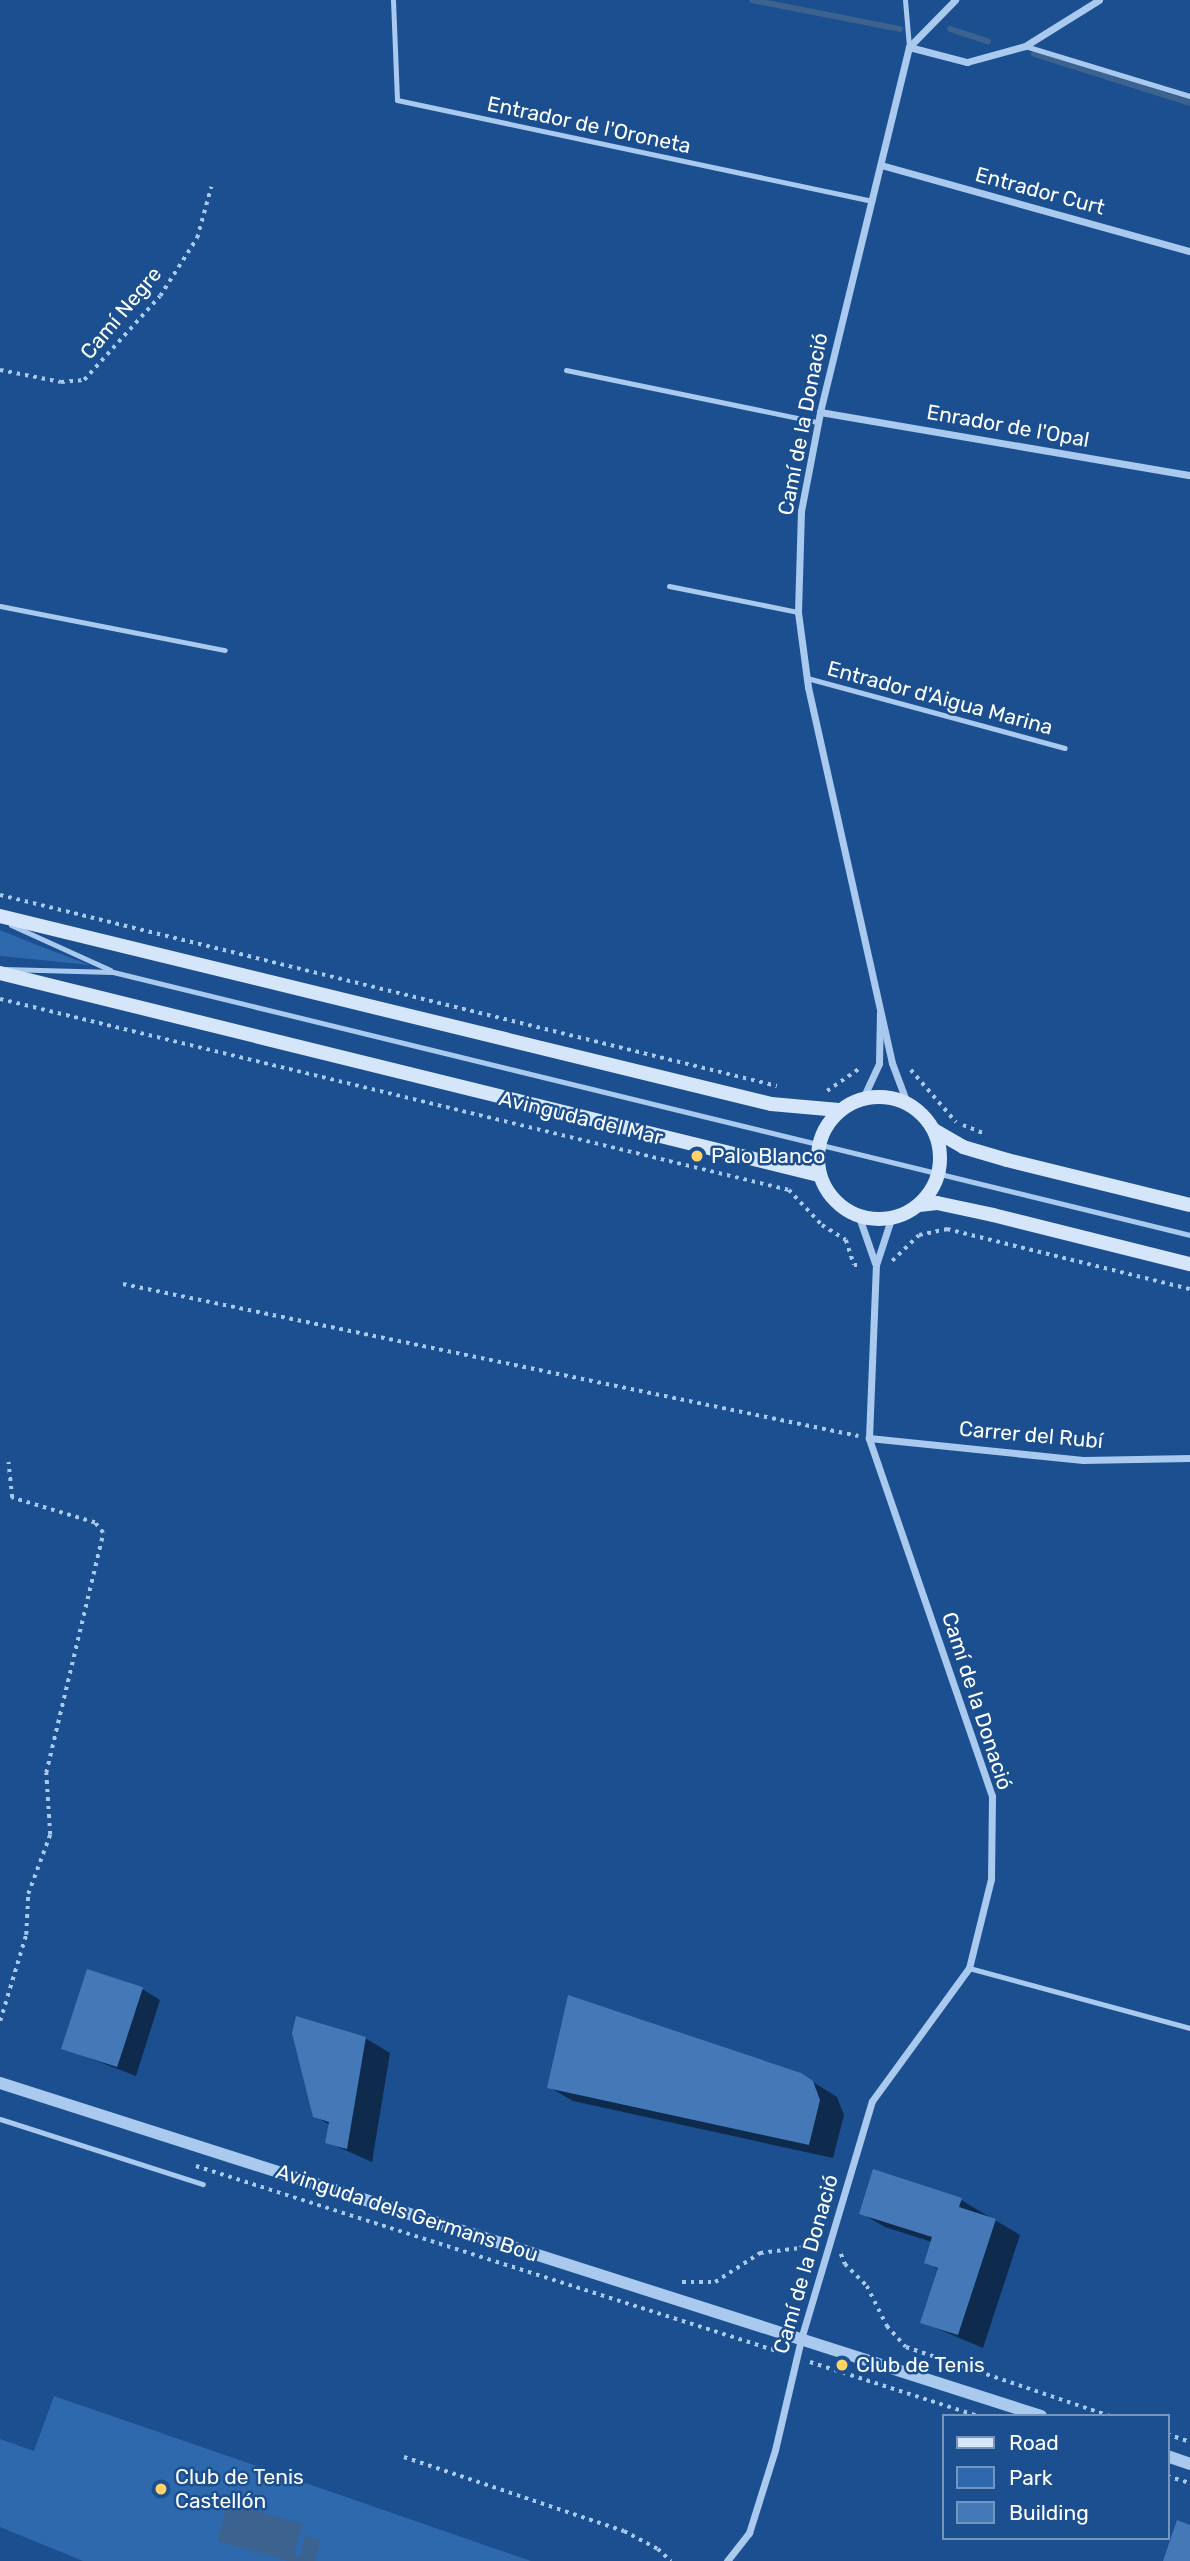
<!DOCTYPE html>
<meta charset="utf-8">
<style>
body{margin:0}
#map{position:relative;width:1190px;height:2561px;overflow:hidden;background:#1b4f8f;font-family:Rubik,sans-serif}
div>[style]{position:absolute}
.green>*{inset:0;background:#2e69ad}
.water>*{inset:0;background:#3c6290}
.shadow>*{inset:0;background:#0007}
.stream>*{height:6px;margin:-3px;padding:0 3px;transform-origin:3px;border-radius:3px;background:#3c6290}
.building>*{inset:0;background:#4478b7;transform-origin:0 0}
.path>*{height:3.5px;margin-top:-1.75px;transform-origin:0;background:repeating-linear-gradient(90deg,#a9c9ee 0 3.5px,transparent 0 8.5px)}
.service>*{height:5px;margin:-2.5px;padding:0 2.5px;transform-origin:2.5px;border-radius:2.5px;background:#a9c9ee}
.minor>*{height:7px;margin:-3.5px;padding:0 3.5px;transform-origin:3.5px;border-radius:3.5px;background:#a9c9ee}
.tertiary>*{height:12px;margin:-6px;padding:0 6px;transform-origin:6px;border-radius:6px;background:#a9c9ee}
.secondary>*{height:14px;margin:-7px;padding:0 7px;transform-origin:7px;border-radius:7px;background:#d6e6fa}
.secondary>.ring{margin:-7px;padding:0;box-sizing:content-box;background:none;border:14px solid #d6e6fa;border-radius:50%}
.dots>*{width:19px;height:19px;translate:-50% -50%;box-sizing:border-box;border:4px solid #1b4f8f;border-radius:50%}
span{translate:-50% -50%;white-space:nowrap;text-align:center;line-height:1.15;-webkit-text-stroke:5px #1b4f8f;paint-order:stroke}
.street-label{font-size:21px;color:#fff}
.poi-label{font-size:21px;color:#fff}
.left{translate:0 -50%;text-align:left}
.legend{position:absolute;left:942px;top:2414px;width:228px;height:126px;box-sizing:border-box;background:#1b4f8f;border:2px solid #7695bc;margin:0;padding:9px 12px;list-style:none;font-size:21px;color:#fff}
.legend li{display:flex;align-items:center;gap:14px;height:35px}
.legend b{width:35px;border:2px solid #7695bc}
</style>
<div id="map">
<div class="green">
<div style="clip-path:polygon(0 930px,42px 947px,90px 965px,0 956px)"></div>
<div style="clip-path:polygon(54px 2396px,531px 2561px,83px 2561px,0 2527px,0 2439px,34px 2451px)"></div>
</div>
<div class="water">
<div style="clip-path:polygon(228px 2503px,303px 2524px,294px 2554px,300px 2556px,305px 2536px,321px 2540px,315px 2561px,289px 2561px,217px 2541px)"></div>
</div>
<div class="shadow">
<div style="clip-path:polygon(142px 1989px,160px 2000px,136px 2076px,63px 2048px)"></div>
<div style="clip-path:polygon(365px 2038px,390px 2053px,372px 2162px,327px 2142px,330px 2125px,314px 2116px)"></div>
<div style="clip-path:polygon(800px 2074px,837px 2097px,844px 2115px,833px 2158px,573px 2101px,549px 2087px)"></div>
<div style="clip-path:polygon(961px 2200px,1020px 2235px,983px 2348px,922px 2322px,939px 2270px,926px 2262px,932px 2242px,885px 2227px,861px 2213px)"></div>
</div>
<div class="stream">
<div style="left:752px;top:0;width:151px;rotate:11.1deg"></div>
<div style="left:950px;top:29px;width:40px;rotate:18deg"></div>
<div style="left:1034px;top:54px;width:164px;rotate:17.4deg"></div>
</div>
<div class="building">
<div style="left:87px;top:1969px;width:59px;height:84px;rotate:18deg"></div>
<div style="clip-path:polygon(568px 1995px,801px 2073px,813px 2081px,820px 2100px,809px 2145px,547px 2088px)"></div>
<div style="clip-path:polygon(296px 2016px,366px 2037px,347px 2149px,325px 2143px,329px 2122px,313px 2117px,292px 2033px)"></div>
<div style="clip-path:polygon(873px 2169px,962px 2198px,959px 2207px,996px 2219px,958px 2335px,920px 2323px,938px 2268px,924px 2263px,932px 2237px,859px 2214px)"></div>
<div style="clip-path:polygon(1177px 2520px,1190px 2525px,1190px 2561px,1163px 2561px)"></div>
</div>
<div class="path">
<div style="left:0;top:370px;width:62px;rotate:11.1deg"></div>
<div style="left:61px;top:382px;width:23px;rotate:-5deg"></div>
<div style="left:84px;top:380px;width:113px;rotate:-47.9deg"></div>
<div style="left:160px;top:296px;width:69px;rotate:-57.5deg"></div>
<div style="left:197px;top:238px;width:53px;rotate:-74.6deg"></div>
<div style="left:0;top:895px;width:800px;rotate:13.81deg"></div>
<div style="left:0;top:999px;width:812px;rotate:13.61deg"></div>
<div style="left:789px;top:1190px;width:48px;rotate:46.7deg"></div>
<div style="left:822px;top:1225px;width:28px;rotate:32deg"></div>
<div style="left:846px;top:1240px;width:26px;rotate:72deg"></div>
<div style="left:854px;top:1265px;width:7px"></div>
<div style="left:911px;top:1070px;width:69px;rotate:49.1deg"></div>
<div style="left:827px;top:1091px;width:40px;rotate:-34.9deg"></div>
<div style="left:963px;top:1125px;width:24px;rotate:22deg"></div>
<div style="left:892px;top:1261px;width:37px;rotate:-44deg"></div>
<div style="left:919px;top:1235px;width:29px;rotate:-12deg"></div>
<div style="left:947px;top:1229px;width:250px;rotate:13.9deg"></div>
<div style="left:123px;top:1284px;width:751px;rotate:11.68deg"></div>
<div style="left:0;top:2021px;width:90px;rotate:-73.2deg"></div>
<div style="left:26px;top:1935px;width:41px;rotate:-87.2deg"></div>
<div style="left:28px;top:1894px;width:63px;rotate:-69.6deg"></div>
<div style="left:50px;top:1835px;width:62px;rotate:-93.7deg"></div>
<div style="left:46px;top:1773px;width:247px;rotate:-76.6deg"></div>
<div style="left:103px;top:1533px;width:13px;rotate:-129deg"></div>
<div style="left:95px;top:1523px;width:87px;rotate:-163.2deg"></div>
<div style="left:12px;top:1498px;width:36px;rotate:-96deg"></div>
<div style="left:196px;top:2166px;width:619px;rotate:17.67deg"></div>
<div style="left:841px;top:2254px;width:11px;rotate:68deg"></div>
<div style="left:845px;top:2264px;width:31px;rotate:45deg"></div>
<div style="left:867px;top:2286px;width:45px;rotate:63.4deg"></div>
<div style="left:887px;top:2326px;width:28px;rotate:48deg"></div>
<div style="left:906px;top:2347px;width:215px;rotate:18.7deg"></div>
<div style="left:682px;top:2282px;width:33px"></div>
<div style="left:715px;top:2282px;width:54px;rotate:-32.8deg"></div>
<div style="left:760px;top:2253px;width:40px;rotate:-7.1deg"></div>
<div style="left:800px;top:2248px;width:17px;rotate:-40deg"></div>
<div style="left:813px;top:2237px;width:21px;rotate:-73deg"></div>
<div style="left:819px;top:2217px;width:6px;rotate:18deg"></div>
<div style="left:810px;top:2362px;width:176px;rotate:17.8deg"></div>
<div style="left:1167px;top:2434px;width:24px;rotate:19deg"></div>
<div style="left:404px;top:2457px;width:232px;rotate:18.6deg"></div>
<div style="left:624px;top:2531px;width:38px;rotate:28deg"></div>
<div style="left:658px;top:2549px;width:18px;rotate:43deg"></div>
<div style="left:1167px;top:2476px;width:24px;rotate:17deg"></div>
</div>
<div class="service">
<div style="left:393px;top:0;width:100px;rotate:87.7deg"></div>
<div style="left:397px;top:100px;width:486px;rotate:12deg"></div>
<div style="left:905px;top:0;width:47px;rotate:85.1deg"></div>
<div style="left:1025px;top:46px;width:172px;rotate:16.9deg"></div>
<div style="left:566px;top:370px;width:257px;rotate:11.7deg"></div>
<div style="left:669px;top:586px;width:132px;rotate:11.4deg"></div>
<div style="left:0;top:606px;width:229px;rotate:11.1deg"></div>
<div style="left:807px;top:678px;width:267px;rotate:15.2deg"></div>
<div style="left:11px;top:925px;width:109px;rotate:24.4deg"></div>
<div style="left:4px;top:969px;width:109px;rotate:1.6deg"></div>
<div style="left:113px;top:972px;width:1109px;rotate:13.72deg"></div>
<div style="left:969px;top:1968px;width:229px;rotate:15.2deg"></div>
<div style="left:0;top:2119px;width:213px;rotate:17.8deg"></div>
</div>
<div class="minor">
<div style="left:909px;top:47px;width:60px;rotate:14.5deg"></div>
<div style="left:967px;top:62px;width:60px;rotate:-15.4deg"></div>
<div style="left:1025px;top:46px;width:87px;rotate:-31.9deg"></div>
<div style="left:881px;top:165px;width:321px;rotate:15.6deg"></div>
<div style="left:820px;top:412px;width:375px;rotate:9.7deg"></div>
<div style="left:863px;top:1098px;width:38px;rotate:-65deg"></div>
<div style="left:879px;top:1063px;width:50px;rotate:-88.9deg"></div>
<div style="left:907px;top:1103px;width:43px;rotate:-110.6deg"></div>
<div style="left:892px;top:1063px;width:385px;rotate:-102.6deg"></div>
<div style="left:808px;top:687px;width:76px;rotate:-97.6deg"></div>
<div style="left:798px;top:612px;width:101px;rotate:-88.3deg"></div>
<div style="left:801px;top:511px;width:101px;rotate:-79.1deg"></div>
<div style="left:820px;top:412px;width:376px;rotate:-76.3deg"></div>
<div style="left:909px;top:47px;width:66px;rotate:-45.6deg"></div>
<div style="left:859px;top:1217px;width:49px;rotate:70.8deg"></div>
<div style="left:869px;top:1438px;width:215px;rotate:5.9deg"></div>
<div style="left:1083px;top:1460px;width:107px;rotate:-1.1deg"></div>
<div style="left:727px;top:2561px;width:36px;rotate:-52deg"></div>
<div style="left:749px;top:2533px;width:87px;rotate:-72.6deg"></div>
<div style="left:775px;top:2450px;width:114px;rotate:-76.8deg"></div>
<div style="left:801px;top:2339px;width:248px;rotate:-73.4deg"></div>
<div style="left:872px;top:2101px;width:165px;rotate:-53.9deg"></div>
<div style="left:969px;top:1968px;width:92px;rotate:-76.1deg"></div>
<div style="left:991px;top:1879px;width:83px;rotate:-89.3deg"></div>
<div style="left:992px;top:1796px;width:379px;rotate:-109deg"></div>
<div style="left:869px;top:1438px;width:173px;rotate:-87.7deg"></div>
<div style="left:876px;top:1265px;width:48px;rotate:-71.9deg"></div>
</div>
<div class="tertiary">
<div style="left:0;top:2083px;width:1093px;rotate:17.74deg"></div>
<div style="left:1167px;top:2456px;width:24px;rotate:19deg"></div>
</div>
<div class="secondary">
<div style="left:0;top:916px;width:794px;rotate:13.7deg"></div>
<div style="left:771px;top:1104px;width:68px;rotate:5deg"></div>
<div style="left:0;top:973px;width:844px;rotate:13.86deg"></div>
<div class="ring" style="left:818px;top:1097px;width:108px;height:108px"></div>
<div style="left:934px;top:1130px;width:34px;rotate:30deg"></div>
<div style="left:963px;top:1147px;width:46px;rotate:16.5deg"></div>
<div style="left:1007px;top:1160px;width:188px;rotate:13.8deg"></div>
<div style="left:919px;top:1205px;width:18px;rotate:-6deg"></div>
<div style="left:937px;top:1203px;width:57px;rotate:12.1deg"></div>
<div style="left:993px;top:1215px;width:203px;rotate:14deg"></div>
</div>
<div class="dots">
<div style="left:697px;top:1156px;background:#ffd166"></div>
<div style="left:842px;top:2365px;background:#ffd166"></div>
<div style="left:161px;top:2489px;background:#ffd166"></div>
</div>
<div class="street-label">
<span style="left:589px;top:125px;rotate:12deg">Entrador de l'Oroneta</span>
<span style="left:1040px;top:191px;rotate:15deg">Entrador Curt</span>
<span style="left:121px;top:313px;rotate:-50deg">Camí Negre</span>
<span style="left:803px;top:424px;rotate:-79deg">Camí de la Donació</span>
<span style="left:1008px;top:426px;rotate:10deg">Enrador de l'Opal</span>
<span style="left:940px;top:698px;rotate:15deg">Entrador d'Aigua Marina</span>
<span style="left:581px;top:1118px;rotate:14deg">Avinguda del Mar</span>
<span style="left:1031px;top:1435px;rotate:5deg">Carrer del Rubí</span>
<span style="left:977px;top:1701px;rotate:72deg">Camí de la Donació</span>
<span style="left:407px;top:2213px;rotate:18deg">Avinguda dels Germans Bou</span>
<span style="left:806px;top:2264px;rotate:-74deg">Camí de la Donació</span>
</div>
<div class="poi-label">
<span class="left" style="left:711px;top:1156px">Palo Blanco</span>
<span class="left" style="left:856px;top:2365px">Club de Tenis</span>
<span class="left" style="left:175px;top:2489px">Club de Tenis<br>Castellón</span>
</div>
<ul class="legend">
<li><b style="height:9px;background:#d6e6fa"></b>Road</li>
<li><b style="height:19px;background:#2e69ad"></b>Park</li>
<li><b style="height:19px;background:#4478b7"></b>Building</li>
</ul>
</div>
